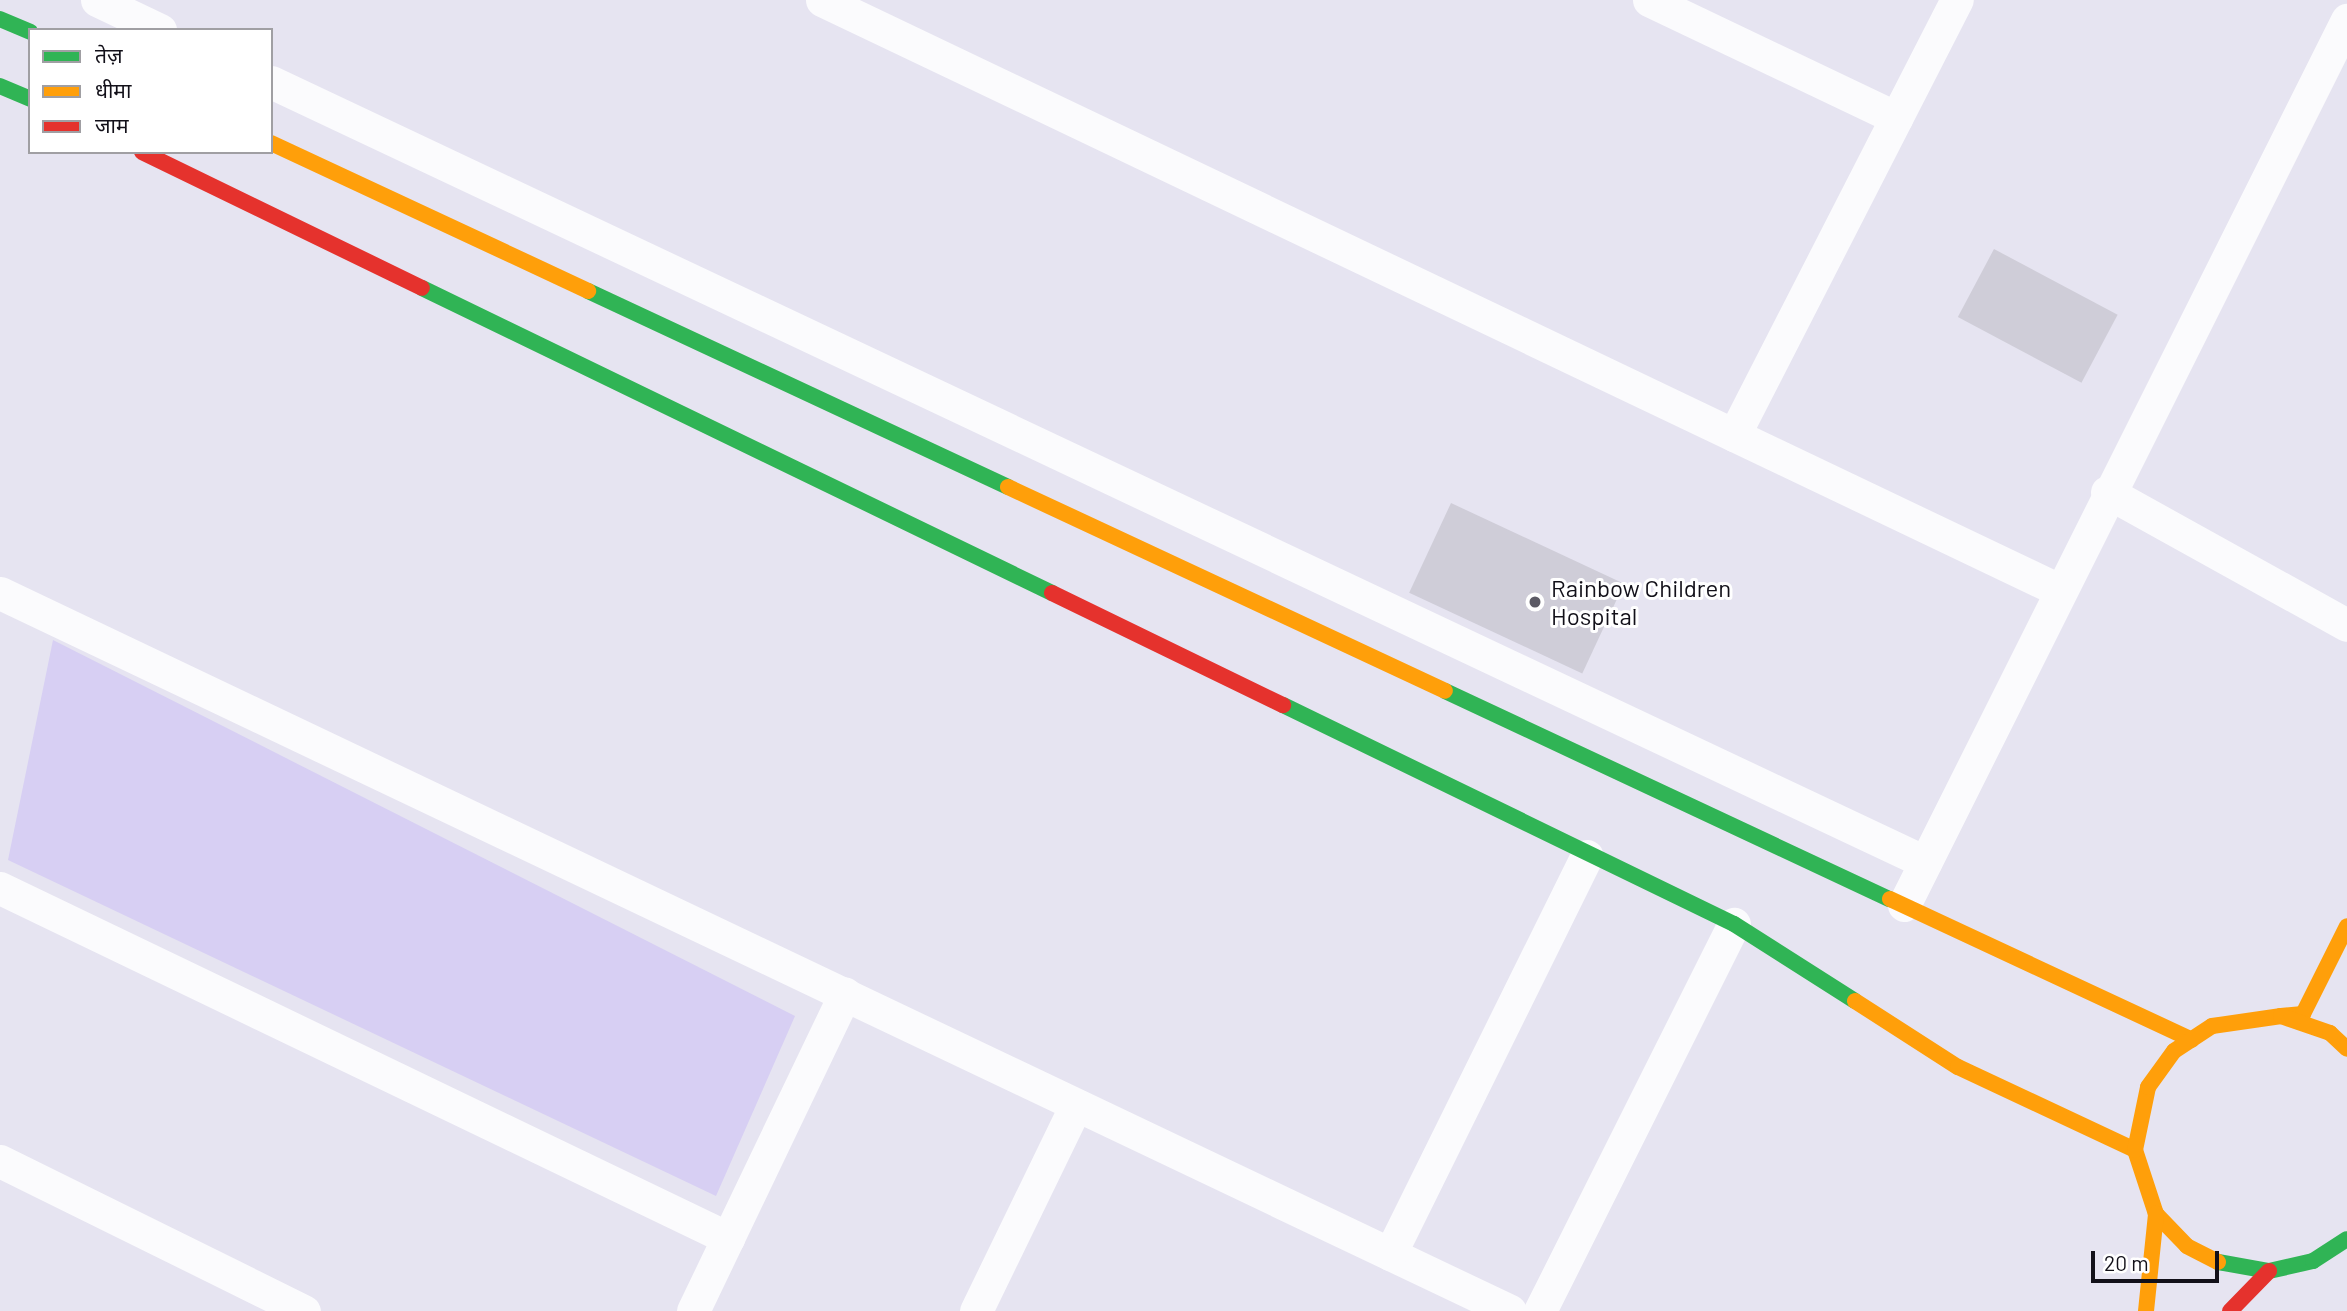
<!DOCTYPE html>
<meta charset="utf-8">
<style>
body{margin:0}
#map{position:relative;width:2347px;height:1311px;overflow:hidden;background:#e6e4f1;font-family:Barlow,"Noto Sans Devanagari",sans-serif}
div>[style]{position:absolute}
.green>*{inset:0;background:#d7cff3}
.building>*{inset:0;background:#cfcdd8;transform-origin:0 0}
.street>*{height:33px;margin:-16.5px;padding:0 16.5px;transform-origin:16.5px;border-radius:16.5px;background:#fbfbfd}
.fast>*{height:16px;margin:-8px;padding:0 8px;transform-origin:8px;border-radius:8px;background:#30b455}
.slow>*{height:16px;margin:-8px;padding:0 8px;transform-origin:8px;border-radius:8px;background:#ff9f0a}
.jam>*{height:16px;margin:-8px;padding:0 8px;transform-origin:8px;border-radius:8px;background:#e5322d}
.dots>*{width:19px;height:19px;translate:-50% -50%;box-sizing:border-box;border:4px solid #fff;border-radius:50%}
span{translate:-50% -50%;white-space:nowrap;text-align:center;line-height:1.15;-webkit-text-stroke:6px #fff;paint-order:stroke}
.poi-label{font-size:24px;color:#121019}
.left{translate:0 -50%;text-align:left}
.legend{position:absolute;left:28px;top:28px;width:245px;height:126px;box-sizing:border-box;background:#fff;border:2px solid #a09fa3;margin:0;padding:9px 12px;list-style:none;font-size:21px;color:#121019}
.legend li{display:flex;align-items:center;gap:14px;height:35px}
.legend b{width:35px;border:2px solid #a09fa3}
.scale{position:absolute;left:2091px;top:1251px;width:128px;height:32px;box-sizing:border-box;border:4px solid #121019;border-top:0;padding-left:9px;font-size:21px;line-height:24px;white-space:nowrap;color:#121019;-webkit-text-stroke:5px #fff;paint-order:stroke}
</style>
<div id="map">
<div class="green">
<div style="clip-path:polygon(53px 640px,795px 1016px,716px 1196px,8px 860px)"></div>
</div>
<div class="building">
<div style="left:1994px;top:249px;width:140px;height:77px;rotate:28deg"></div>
<div style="left:1451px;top:503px;width:191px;height:99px;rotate:25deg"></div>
</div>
<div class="street">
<div style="left:97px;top:0;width:70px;rotate:25.5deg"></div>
<div style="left:822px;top:0;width:1368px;rotate:25.5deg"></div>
<div style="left:1649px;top:0;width:274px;rotate:25.5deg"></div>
<div style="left:271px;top:82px;width:1829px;rotate:25.25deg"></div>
<div style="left:1734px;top:435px;width:489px;rotate:-62.9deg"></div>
<div style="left:2107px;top:492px;width:274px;rotate:29deg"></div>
<div style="left:0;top:593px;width:1672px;rotate:25.43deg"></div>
<div style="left:0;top:888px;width:808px;rotate:25.68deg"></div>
<div style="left:1904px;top:905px;width:990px;rotate:-63.41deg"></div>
<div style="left:0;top:1161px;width:339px;rotate:26.3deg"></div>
<div style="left:1390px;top:1254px;width:444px;rotate:-63.7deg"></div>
<div style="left:693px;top:1311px;width:352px;rotate:-64.4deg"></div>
<div style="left:976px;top:1311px;width:229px;rotate:-64.1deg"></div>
<div style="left:1540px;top:1311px;width:433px;rotate:-63.4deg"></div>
</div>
<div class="fast">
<div style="left:0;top:19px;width:33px;rotate:23deg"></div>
<div style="left:0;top:86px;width:33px;rotate:23deg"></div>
<div style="left:422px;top:288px;width:700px;rotate:25.83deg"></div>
<div style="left:588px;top:291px;width:463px;rotate:25deg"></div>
<div style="left:1445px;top:691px;width:491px;rotate:25.1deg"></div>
<div style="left:1283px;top:705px;width:501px;rotate:25.9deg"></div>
<div style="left:1734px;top:924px;width:143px;rotate:32.5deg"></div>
<div style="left:2218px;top:1262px;width:52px;rotate:10deg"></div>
<div style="left:2269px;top:1271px;width:45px;rotate:-12.8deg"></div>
<div style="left:2313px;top:1261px;width:40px;rotate:-32.9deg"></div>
</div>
<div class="slow">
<div style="left:271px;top:143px;width:350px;rotate:25deg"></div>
<div style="left:1008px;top:487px;width:482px;rotate:25deg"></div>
<div style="left:1890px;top:899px;width:333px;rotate:25deg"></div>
<div style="left:1855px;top:1001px;width:122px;rotate:32.7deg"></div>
<div style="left:1958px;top:1067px;width:195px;rotate:25.1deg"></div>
<div style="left:2281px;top:1016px;width:22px;rotate:-5deg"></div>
<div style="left:2303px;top:1014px;width:98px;rotate:-63.4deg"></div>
<div style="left:2218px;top:1262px;width:35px;rotate:-153deg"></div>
<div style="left:2187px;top:1246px;width:45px;rotate:-134.1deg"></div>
<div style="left:2156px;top:1214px;width:67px;rotate:-108.2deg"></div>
<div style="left:2135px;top:1150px;width:64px;rotate:-78.3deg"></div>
<div style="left:2148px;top:1087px;width:44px;rotate:-54.2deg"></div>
<div style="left:2174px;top:1051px;width:45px;rotate:-33.3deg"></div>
<div style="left:2212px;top:1026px;width:70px;rotate:-8.2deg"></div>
<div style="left:2281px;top:1016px;width:52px;rotate:19.1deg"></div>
<div style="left:2330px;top:1033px;width:23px;rotate:43deg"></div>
<div style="left:2146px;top:1311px;width:98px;rotate:-84.1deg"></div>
</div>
<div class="jam">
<div style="left:142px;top:152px;width:311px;rotate:25.9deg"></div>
<div style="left:1052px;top:593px;width:257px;rotate:25.9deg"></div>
<div style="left:2230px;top:1311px;width:56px;rotate:-45.7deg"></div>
</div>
<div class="dots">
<div style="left:1535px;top:602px;background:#5c5a65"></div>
</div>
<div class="poi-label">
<span class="left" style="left:1551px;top:602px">Rainbow Children<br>Hospital</span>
</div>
<ul class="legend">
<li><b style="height:9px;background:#30b455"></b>तेज़</li>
<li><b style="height:9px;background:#ff9f0a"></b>धीमा</li>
<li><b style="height:9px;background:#e5322d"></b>जाम</li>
</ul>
<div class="scale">20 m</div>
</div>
